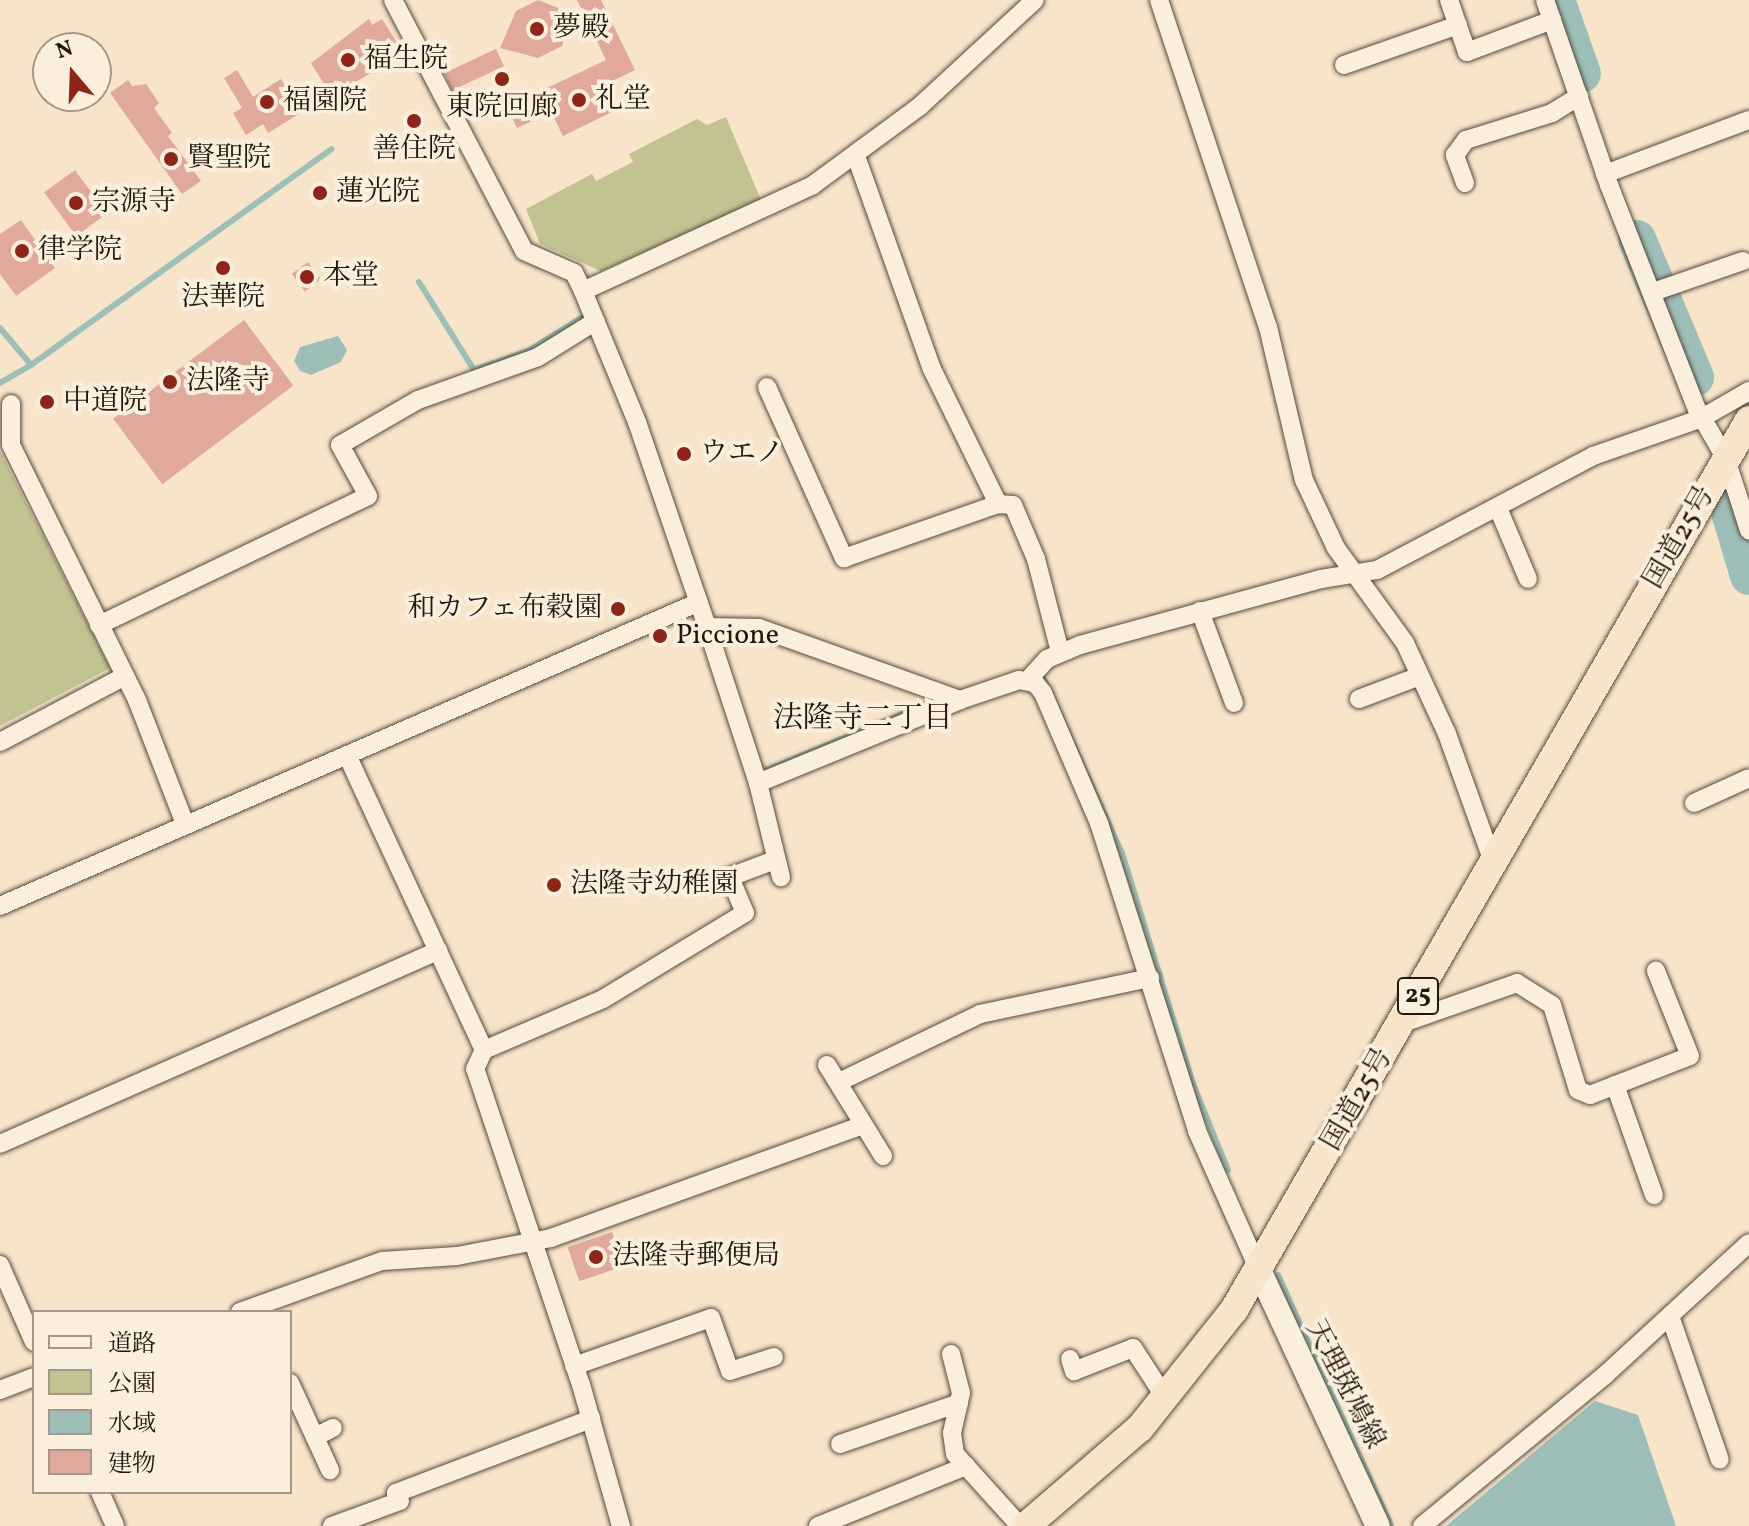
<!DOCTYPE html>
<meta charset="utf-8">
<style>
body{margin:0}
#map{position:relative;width:1749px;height:1526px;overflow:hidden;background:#f8e5c9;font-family:Vollkorn,"Noto Serif JP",serif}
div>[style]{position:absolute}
.green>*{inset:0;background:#c3c392}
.water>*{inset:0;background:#9dbfb8}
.stream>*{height:6px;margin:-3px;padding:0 3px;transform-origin:3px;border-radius:3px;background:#9dbfb8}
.river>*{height:38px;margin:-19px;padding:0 19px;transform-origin:19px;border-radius:19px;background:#9dbfb8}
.building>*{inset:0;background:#e1a99b;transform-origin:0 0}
.roads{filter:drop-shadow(0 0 2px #564a3e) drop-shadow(0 0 2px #564a3e)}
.minor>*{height:18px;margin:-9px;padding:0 9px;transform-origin:9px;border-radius:9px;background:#faeedc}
.secondary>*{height:24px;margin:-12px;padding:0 12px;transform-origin:12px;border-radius:12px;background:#faeedc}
.trunk>*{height:28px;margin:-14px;padding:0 14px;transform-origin:14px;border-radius:14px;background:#f8e5c9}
.dots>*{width:22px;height:22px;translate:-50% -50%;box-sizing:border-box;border:4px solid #faeedc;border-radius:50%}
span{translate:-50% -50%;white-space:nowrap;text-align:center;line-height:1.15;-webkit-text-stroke:8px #faeedc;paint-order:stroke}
.shield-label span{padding:2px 6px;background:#faeedc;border:2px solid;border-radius:6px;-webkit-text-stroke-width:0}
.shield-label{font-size:26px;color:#20170f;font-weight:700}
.poi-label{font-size:28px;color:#20170f}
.left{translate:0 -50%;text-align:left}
.right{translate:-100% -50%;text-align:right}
.street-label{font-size:28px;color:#20170f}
.neighbourhood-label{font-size:30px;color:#20170f}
.legend{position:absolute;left:32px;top:1310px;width:260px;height:184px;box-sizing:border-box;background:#faeedc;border:2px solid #a3988a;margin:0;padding:10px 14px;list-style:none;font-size:24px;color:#20170f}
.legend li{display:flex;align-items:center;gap:16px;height:40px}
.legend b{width:40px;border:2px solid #a3988a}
.north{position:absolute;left:32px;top:32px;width:80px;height:80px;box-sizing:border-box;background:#faeedc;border:2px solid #a3988a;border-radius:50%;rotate:341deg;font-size:22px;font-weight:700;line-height:32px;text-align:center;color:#20170f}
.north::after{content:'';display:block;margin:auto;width:28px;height:36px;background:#8f2418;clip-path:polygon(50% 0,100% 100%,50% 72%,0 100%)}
</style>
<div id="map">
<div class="green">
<div style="clip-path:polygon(726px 117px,761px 200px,601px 271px,540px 244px,526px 209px,592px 174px,596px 181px,633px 162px,629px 154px,697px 119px,707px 125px)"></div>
<div style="clip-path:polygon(0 451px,110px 668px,0 726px)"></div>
</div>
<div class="water">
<div style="clip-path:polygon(338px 336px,347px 350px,341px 362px,311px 375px,300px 371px,294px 361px,300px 347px)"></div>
<div style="clip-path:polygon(1595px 1401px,1638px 1415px,1676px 1526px,1446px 1526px)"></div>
</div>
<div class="stream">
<div style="left:419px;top:282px;width:104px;rotate:58deg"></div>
<div style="left:474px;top:370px;width:57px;rotate:-19.4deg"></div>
<div style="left:528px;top:351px;width:68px;rotate:-31.8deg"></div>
<div style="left:0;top:328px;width:48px;rotate:50deg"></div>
<div style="left:31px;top:365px;width:370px;rotate:-35.7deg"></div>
<div style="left:0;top:383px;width:36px;rotate:-30deg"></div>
<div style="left:1044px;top:679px;width:191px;rotate:65.9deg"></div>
<div style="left:1122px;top:853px;width:242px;rotate:72.9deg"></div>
<div style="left:1193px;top:1084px;width:93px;rotate:67.9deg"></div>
<div style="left:767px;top:770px;width:182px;rotate:-22.6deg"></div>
<div style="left:1278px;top:1275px;width:274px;rotate:65.7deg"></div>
</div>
<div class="river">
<div style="left:1556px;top:0;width:78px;rotate:70.6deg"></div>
<div style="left:1637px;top:239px;width:150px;rotate:67.2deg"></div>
<div style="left:1728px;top:505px;width:74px;rotate:73.5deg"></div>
</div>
<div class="building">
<div style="clip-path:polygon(538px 0,571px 13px,562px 46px,538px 58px,500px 48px,516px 11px)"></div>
<div style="clip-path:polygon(577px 0,601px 0,635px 70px,604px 85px,616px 110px,563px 136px,551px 112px,517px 128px,507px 107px,606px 60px)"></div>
<div style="clip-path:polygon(369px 19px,372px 25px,382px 19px,398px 44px,377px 56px,383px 65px,332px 97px,311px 63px)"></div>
<div style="left:496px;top:49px;width:19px;height:57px;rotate:65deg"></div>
<div style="clip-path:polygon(237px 70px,253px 97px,281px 79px,302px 112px,268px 133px,263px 124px,246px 135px,233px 113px,242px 108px,224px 78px)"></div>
<div style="clip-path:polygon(128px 80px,132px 86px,146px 84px,159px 103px,154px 108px,172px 133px,168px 136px,201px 181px,182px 194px,110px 93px)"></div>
<div style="left:75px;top:170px;width:54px;height:38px;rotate:54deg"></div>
<div style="clip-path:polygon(21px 220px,55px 268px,16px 296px,0 274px,0 234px)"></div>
<div style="left:308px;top:262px;width:22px;height:20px;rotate:54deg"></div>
<div style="left:244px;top:320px;width:82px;height:164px;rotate:53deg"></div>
<div style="left:612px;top:1232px;width:36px;height:47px;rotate:71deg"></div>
</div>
<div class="roads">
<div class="minor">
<div style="left:393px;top:0;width:283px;rotate:62.4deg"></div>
<div style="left:524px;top:251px;width:55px;rotate:23.7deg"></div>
<div style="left:574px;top:273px;width:20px;rotate:63deg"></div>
<div style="left:583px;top:291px;width:142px;rotate:67.6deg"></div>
<div style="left:637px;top:422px;width:217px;rotate:71.1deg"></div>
<div style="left:707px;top:627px;width:52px;rotate:1.1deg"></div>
<div style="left:759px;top:628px;width:214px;rotate:19.7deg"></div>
<div style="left:960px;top:700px;width:62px;rotate:-18.7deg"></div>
<div style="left:1019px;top:680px;width:16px;rotate:11deg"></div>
<div style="left:1035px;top:683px;width:13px;rotate:51deg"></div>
<div style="left:1043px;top:693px;width:142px;rotate:66.7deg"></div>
<div style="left:1099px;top:823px;width:323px;rotate:72.3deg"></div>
<div style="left:1197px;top:1131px;width:152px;rotate:66deg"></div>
<div style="left:1159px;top:0;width:345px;rotate:71.6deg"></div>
<div style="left:1268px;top:327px;width:157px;rotate:76.8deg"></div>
<div style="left:1304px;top:480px;width:75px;rotate:64.8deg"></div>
<div style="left:1336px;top:548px;width:117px;rotate:54deg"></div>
<div style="left:1405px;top:643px;width:100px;rotate:65.2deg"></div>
<div style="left:1447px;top:734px;width:136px;rotate:70.2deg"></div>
<div style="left:1449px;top:0;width:55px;rotate:70.9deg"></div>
<div style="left:1467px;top:52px;width:91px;rotate:-20.6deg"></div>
<div style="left:1545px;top:0;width:196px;rotate:70.9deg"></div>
<div style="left:1609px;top:185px;width:241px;rotate:68.6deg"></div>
<div style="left:1697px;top:409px;width:58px;rotate:59.9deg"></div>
<div style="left:1726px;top:459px;width:75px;rotate:72.1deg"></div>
<div style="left:1344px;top:65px;width:121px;rotate:-19.3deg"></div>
<div style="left:856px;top:156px;width:224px;rotate:70.4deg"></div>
<div style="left:931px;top:367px;width:153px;rotate:63.9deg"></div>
<div style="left:1605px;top:174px;width:154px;rotate:-20.6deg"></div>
<div style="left:1465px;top:183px;width:30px;rotate:-110deg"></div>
<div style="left:1455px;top:155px;width:19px;rotate:-54deg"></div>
<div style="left:1466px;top:140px;width:90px;rotate:-17.4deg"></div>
<div style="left:1552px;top:113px;width:32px;rotate:-32deg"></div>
<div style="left:583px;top:291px;width:253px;rotate:-24.7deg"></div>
<div style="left:813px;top:185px;width:133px;rotate:-36.4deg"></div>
<div style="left:920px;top:106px;width:156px;rotate:-42.7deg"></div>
<div style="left:1653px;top:292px;width:95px;rotate:-19deg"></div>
<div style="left:767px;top:387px;width:188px;rotate:65.8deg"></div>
<div style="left:844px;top:558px;width:163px;rotate:-19.3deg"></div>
<div style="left:998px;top:504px;width:15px;rotate:4deg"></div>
<div style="left:1013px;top:505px;width:59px;rotate:66.9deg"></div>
<div style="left:1036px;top:559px;width:96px;rotate:75.5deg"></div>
<div style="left:11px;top:404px;width:41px;rotate:90deg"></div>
<div style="left:11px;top:445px;width:284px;rotate:63.7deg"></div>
<div style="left:137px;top:700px;width:133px;rotate:68.8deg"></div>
<div style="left:1498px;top:508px;width:77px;rotate:67.1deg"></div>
<div style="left:1200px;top:611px;width:98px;rotate:69.7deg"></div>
<div style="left:99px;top:625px;width:298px;rotate:-25.6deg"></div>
<div style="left:368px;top:496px;width:58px;rotate:-118.8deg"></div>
<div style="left:340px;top:445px;width:90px;rotate:-30deg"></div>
<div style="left:418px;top:400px;width:127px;rotate:-19.7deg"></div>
<div style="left:538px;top:357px;width:68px;rotate:-31.8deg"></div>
<div style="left:707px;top:627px;width:164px;rotate:71.9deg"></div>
<div style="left:758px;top:783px;width:97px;rotate:76.3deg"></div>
<div style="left:1028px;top:680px;width:28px;rotate:-48deg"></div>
<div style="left:1047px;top:659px;width:36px;rotate:-23deg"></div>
<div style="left:1080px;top:645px;width:250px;rotate:-15.3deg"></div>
<div style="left:1321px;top:579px;width:57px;rotate:-9.1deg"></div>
<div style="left:1377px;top:570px;width:244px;rotate:-27.8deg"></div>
<div style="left:1593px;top:456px;width:115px;rotate:-19.2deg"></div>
<div style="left:1702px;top:418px;width:54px;rotate:-29.9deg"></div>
<div style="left:1359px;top:699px;width:65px;rotate:-20.7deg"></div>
<div style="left:0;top:742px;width:141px;rotate:-27.8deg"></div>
<div style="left:347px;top:755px;width:325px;rotate:65.1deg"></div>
<div style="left:758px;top:783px;width:218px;rotate:-22.3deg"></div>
<div style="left:1694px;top:803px;width:60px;rotate:-24.4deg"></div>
<div style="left:0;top:906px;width:762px;rotate:-23.5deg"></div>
<div style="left:1403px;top:1023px;width:121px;rotate:-19.3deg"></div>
<div style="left:1517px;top:983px;width:41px;rotate:32.2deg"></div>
<div style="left:1552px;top:1005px;width:89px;rotate:73deg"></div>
<div style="left:1578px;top:1090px;width:13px;rotate:23deg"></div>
<div style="left:1590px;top:1095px;width:107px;rotate:-21.3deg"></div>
<div style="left:1690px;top:1056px;width:92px;rotate:-111.8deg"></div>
<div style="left:827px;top:1065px;width:107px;rotate:58.4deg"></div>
<div style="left:839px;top:1082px;width:157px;rotate:-25.7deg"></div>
<div style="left:980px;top:1014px;width:174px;rotate:-12deg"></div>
<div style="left:1615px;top:1085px;width:117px;rotate:70.5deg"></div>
<div style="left:0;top:1144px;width:479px;rotate:-23.8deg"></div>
<div style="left:0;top:1265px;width:84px;rotate:66.2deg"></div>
<div style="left:240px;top:1312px;width:151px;rotate:-19.8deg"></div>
<div style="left:382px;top:1261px;width:75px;rotate:-3.8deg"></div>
<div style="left:457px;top:1256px;width:96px;rotate:-10.8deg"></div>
<div style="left:551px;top:1238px;width:330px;rotate:-19.9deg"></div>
<div style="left:1670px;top:1316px;width:152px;rotate:70.9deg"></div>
<div style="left:951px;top:1354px;width:40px;rotate:75.6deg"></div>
<div style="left:961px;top:1393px;width:41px;rotate:102.7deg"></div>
<div style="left:952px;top:1433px;width:21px;rotate:82deg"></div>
<div style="left:955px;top:1454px;width:97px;rotate:47.9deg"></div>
<div style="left:1070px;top:1359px;width:13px;rotate:72deg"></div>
<div style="left:1074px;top:1371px;width:63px;rotate:-21.3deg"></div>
<div style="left:1133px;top:1348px;width:61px;rotate:57.1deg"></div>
<div style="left:574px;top:1366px;width:145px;rotate:-19.3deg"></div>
<div style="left:711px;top:1318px;width:56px;rotate:70.3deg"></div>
<div style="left:730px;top:1371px;width:46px;rotate:-17.7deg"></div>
<div style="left:290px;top:1383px;width:96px;rotate:65.3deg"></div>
<div style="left:0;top:1390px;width:36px;rotate:-21deg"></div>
<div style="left:315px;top:1437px;width:20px;rotate:-27deg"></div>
<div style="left:840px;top:1444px;width:126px;rotate:-19deg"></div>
<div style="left:100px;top:1492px;width:37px;rotate:66deg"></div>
<div style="left:332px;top:1526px;width:72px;rotate:-20.2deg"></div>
<div style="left:400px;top:1501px;width:9px;rotate:-117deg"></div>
<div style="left:396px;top:1493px;width:209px;rotate:-20.8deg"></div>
<div style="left:621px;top:1526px;width:147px;rotate:-105.8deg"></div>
<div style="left:581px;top:1385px;width:333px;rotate:-108.5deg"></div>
<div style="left:475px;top:1069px;width:21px;rotate:-65deg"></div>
<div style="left:484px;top:1050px;width:129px;rotate:-23.2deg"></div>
<div style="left:603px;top:999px;width:166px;rotate:-31.2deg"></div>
<div style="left:745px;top:913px;width:39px;rotate:-113deg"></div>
<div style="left:730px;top:877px;width:48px;rotate:-20.7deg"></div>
<div style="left:818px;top:1526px;width:160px;rotate:-22.1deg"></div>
<div style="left:1422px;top:1526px;width:237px;rotate:-39.5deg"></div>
<div style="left:1605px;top:1375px;width:195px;rotate:-42.5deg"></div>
</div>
<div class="secondary">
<div style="left:1259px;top:1270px;width:282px;rotate:65.1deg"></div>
</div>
<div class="trunk">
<div style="left:1026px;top:1526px;width:150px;rotate:-40.7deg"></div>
<div style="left:1140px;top:1428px;width:151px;rotate:-51.5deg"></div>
<div style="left:1234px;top:1310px;width:1028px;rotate:-59.94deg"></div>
</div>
</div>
<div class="dots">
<div style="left:537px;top:29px;background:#8f2418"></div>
<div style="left:348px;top:60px;background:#8f2418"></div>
<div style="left:502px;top:79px;background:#8f2418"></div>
<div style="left:579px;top:100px;background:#8f2418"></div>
<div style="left:267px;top:102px;background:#8f2418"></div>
<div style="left:414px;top:121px;background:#8f2418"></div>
<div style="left:171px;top:159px;background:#8f2418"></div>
<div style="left:320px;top:193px;background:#8f2418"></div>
<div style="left:76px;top:203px;background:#8f2418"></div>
<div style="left:22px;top:251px;background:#8f2418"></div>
<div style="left:223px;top:268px;background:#8f2418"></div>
<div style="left:307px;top:277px;background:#8f2418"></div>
<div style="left:170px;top:382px;background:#8f2418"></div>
<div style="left:47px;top:402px;background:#8f2418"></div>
<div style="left:684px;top:454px;background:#8f2418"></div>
<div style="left:618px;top:609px;background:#8f2418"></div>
<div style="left:660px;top:636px;background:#8f2418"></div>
<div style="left:554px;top:885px;background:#8f2418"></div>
<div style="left:596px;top:1257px;background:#8f2418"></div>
</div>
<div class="shield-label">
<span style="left:1418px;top:996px">25</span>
</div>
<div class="poi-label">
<span class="left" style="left:553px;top:29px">夢殿</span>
<span class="left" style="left:364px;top:60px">福生院</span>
<span class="left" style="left:595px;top:100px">礼堂</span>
<span class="left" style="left:283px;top:102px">福園院</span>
<span style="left:502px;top:108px">東院回廊</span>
<span style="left:414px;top:150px">善住院</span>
<span class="left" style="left:187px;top:159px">賢聖院</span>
<span class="left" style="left:336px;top:193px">蓮光院</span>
<span class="left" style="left:92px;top:203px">宗源寺</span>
<span class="left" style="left:38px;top:251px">律学院</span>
<span class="left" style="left:323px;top:277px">本堂</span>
<span style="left:223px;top:298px">法華院</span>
<span class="left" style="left:186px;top:382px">法隆寺</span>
<span class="left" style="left:63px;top:402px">中道院</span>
<span class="left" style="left:700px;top:454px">ウエノ</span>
<span class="right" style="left:602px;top:609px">和カフェ布穀園</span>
<span class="left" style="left:676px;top:636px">Piccione</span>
<span class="left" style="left:570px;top:885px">法隆寺幼稚園</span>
<span class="left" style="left:612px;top:1257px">法隆寺郵便局</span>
</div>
<div class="street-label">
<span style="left:1680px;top:538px;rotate:-60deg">国道25号</span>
<span style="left:1358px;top:1100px;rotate:-60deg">国道25号</span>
<span style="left:1344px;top:1385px;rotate:63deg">天理斑鳩線</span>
</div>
<div class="neighbourhood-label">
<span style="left:863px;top:719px">法隆寺二丁目</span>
</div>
<ul class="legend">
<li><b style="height:10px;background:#faeedc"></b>道路</li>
<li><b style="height:22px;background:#c3c392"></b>公園</li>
<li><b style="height:22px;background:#9dbfb8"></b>水域</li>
<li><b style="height:22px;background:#e1a99b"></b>建物</li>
</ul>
<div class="north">N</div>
</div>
